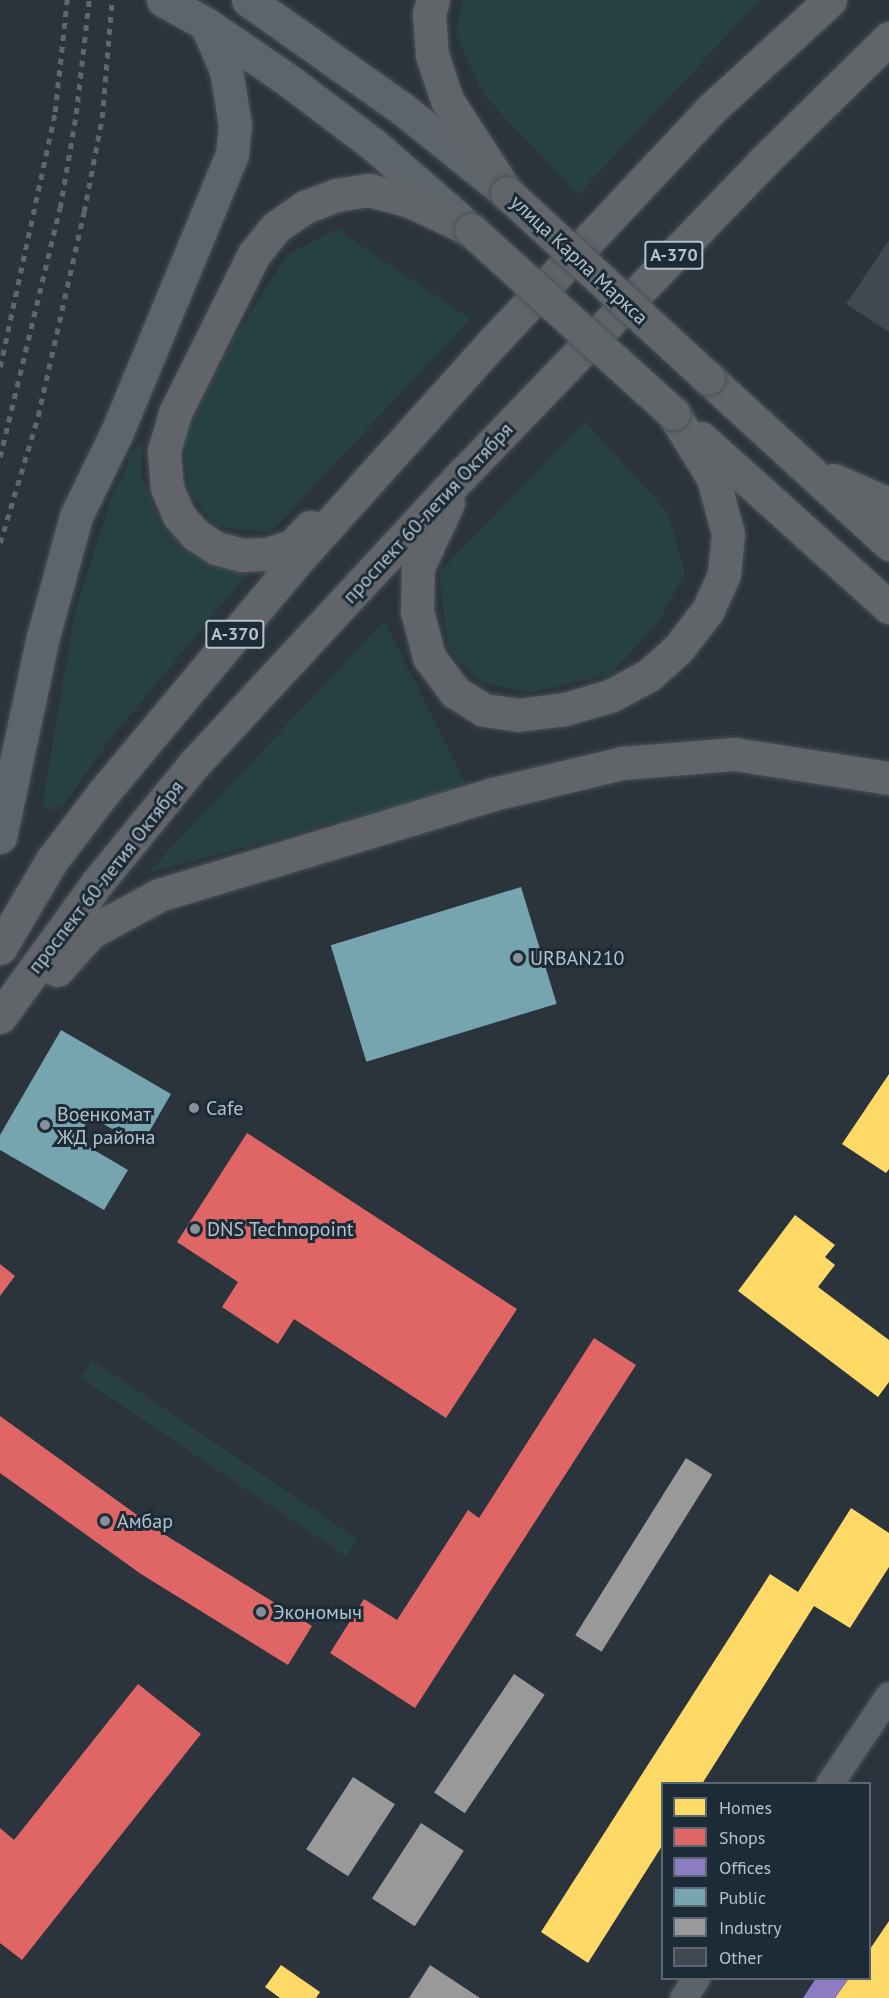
<!DOCTYPE html>
<meta charset="utf-8">
<style>
body{margin:0}
#map{position:relative;width:889px;height:1998px;overflow:hidden;background:#2b343c;font-family:"PT Sans",sans-serif}
div>[style]{position:absolute}
.green>*{inset:0;background:#274143;transform-origin:0 0}
.homes>*{inset:0;background:#ffd966}
.shops>*{inset:0;background:#e06666}
.offices>*{inset:0;background:#8e7cc3}
.public>*{inset:0;background:#76a5af;transform-origin:0 0}
.industry>*{inset:0;background:#999;transform-origin:0 0}
.building>*{inset:0;background:#41484f}
.roads{filter:drop-shadow(0 0 2px #495056) drop-shadow(0 0 2px #495056)}
.minor>*{height:27px;margin:-13.5px;padding:0 13.5px;transform-origin:13.5px;border-radius:13.5px;background:#5b6269}
.major>*{height:33px;margin:-16.5px;padding:0 16.5px;transform-origin:16.5px;border-radius:16.5px;background:#5e656a}
.highway>*{height:33px;margin:-16.5px;padding:0 16.5px;transform-origin:16.5px;border-radius:16.5px;background:#616569}
.rail>*{height:4.5px;margin-top:-2.25px;transform-origin:0;background:repeating-linear-gradient(90deg,#5f666d 0 6px,transparent 0 12px)}
.bridges{filter:drop-shadow(0 0 2px #485057) drop-shadow(0 0 2px #485057)}
.highway-bridge>*{height:33px;margin:-16.5px;padding:0 16.5px;transform-origin:16.5px;border-radius:16.5px;background:#616569}
.dots>*{width:16px;height:16px;translate:-50% -50%;box-sizing:border-box;border:3px solid #1d2b37;border-radius:50%}
span{translate:-50% -50%;white-space:nowrap;text-align:center;line-height:1.15;-webkit-text-stroke:6px #1d2b37;paint-order:stroke}
.shield-label span{padding:2px 4px;background:#1d2b37;border:2px solid;border-radius:4px;-webkit-text-stroke-width:0}
.shield-label{font-size:18px;color:#b5c1cc;font-weight:700}
.street-label{font-size:20px;color:#b5c1cc}
.poi-label{font-size:20px;color:#b5c1cc}
.left{translate:0 -50%;text-align:left}
.legend{position:absolute;left:661px;top:1782px;width:210px;height:198px;box-sizing:border-box;background:#1d2b37;border:2px solid #5a6773;margin:0;padding:8px 10px;list-style:none;font-size:18px;color:#b5c1cc}
.legend li{display:flex;align-items:center;gap:12px;height:30px}
.legend b{width:30px;border:2px solid #5a6773}
</style>
<div id="map">
<div class="green">
<div style="clip-path:polygon(463px 0,760px 0,578px 195px,483px 94px,456px 35px)"></div>
<div style="clip-path:polygon(337px 229px,470px 319px,270px 533px,216px 526px,189px 492px,184px 438px,234px 338px,287px 255px)"></div>
<div style="clip-path:polygon(585px 421px,668px 513px,685px 574px,658px 622px,611px 674px,534px 692px,480px 683px,448px 649px,439px 573px)"></div>
<div style="clip-path:polygon(143px 443px,141px 475px,162px 527px,195px 558px,250px 571px,111px 738px,63px 806px,52px 810px,43px 807px,45px 790px,76px 608px,114px 490px,123px 479px,131px 452px)"></div>
<div style="clip-path:polygon(384px 621px,467px 787px,148px 873px)"></div>
<div style="left:92px;top:1360px;width:320px;height:21px;rotate:34deg"></div>
</div>
<div class="homes">
<div style="clip-path:polygon(889px 1074px,889px 1169px,886px 1173px,842px 1144px)"></div>
<div style="clip-path:polygon(795px 1215px,835px 1245px,825px 1257px,835px 1265px,818px 1287px,889px 1340px,889px 1382px,878px 1397px,738px 1291px)"></div>
<div style="clip-path:polygon(851px 1508px,889px 1533px,889px 1567px,850px 1628px,814px 1606px,702px 1784px,662px 1784px,662px 1846px,588px 1963px,541px 1932px,770px 1574px,798px 1592px)"></div>
<div style="clip-path:polygon(889px 1921px,889px 1998px,835px 1998px,849px 1978px,870px 1978px,870px 1949px)"></div>
<div style="clip-path:polygon(281px 1965px,320px 1992px,316px 1998px,280px 1998px,265px 1987px)"></div>
</div>
<div class="shops">
<div style="clip-path:polygon(247px 1133px,517px 1309px,446px 1418px,294px 1319px,278px 1344px,222px 1307px,238px 1282px,177px 1242px)"></div>
<div style="clip-path:polygon(0 1264px,15px 1276px,0 1296px)"></div>
<div style="clip-path:polygon(594px 1338px,636px 1365px,415px 1708px,330px 1653px,364px 1599px,397px 1620px,468px 1510px,479px 1518px)"></div>
<div style="clip-path:polygon(0 1416px,162px 1533px,312px 1626px,288px 1665px,141px 1574px,0 1473px)"></div>
<div style="clip-path:polygon(138px 1684px,201px 1734px,22px 1960px,0 1943px,0 1828px,14px 1840px)"></div>
</div>
<div class="offices">
<div style="clip-path:polygon(816px 1978px,849px 1978px,835px 1998px,803px 1998px)"></div>
</div>
<div class="public">
<div style="left:521px;top:887px;width:122px;height:199px;rotate:73deg"></div>
<div style="clip-path:polygon(61px 1030px,171px 1094px,141px 1146px,90px 1116px,77px 1140px,128px 1170px,104px 1210px,0 1150px,0 1135px)"></div>
</div>
<div class="industry">
<div style="left:686px;top:1458px;width:31px;height:209px;rotate:32deg"></div>
<div style="left:514px;top:1674px;width:37px;height:143px;rotate:34deg"></div>
<div style="left:353px;top:1777px;width:50px;height:86px;rotate:33deg"></div>
<div style="left:421px;top:1823px;width:51px;height:90px;rotate:33deg"></div>
<div style="clip-path:polygon(430px 1965px,480px 1998px,409px 1998px)"></div>
</div>
<div class="building">
<div style="clip-path:polygon(889px 240px,889px 332px,846px 304px)"></div>
</div>
<div class="roads">
<div class="minor">
<div style="left:829px;top:1784px;width:107px;rotate:-56deg"></div>
<div style="left:683px;top:1998px;width:24px;rotate:-57deg"></div>
</div>
<div class="major">
<div style="left:163px;top:0;width:49px;rotate:29.2deg"></div>
<div style="left:206px;top:24px;width:99px;rotate:34.3deg"></div>
<div style="left:288px;top:80px;width:108px;rotate:37.1deg"></div>
<div style="left:374px;top:145px;width:114px;rotate:41.1deg"></div>
<div style="left:248px;top:0;width:191px;rotate:35.2deg"></div>
<div style="left:404px;top:110px;width:127px;rotate:38.9deg"></div>
<div style="left:0;top:837px;width:205px;rotate:-77.9deg"></div>
<div style="left:43px;top:637px;width:125px;rotate:-74.7deg"></div>
<div style="left:76px;top:516px;width:93px;rotate:-64deg"></div>
<div style="left:117px;top:432px;width:301px;rotate:-67.5deg"></div>
<div style="left:232px;top:154px;width:29px;rotate:-84deg"></div>
<div style="left:235px;top:125px;width:56px;rotate:-99.3deg"></div>
<div style="left:226px;top:70px;width:50px;rotate:-113.5deg"></div>
</div>
<div class="highway">
<div style="left:433px;top:0;width:15px;rotate:106deg"></div>
<div style="left:429px;top:14px;width:41px;rotate:85.8deg"></div>
<div style="left:432px;top:55px;width:47px;rotate:71.6deg"></div>
<div style="left:447px;top:100px;width:111px;rotate:57.2deg"></div>
<div style="left:708px;top:378px;width:246px;rotate:42.5deg"></div>
<div style="left:701px;top:438px;width:253px;rotate:42deg"></div>
<div style="left:834px;top:480px;width:60px;rotate:23.6deg"></div>
<div style="left:448px;top:503px;width:71px;rotate:115.1deg"></div>
<div style="left:418px;top:567px;width:44px;rotate:91.3deg"></div>
<div style="left:417px;top:611px;width:48px;rotate:75.4deg"></div>
<div style="left:429px;top:657px;width:44px;rotate:53.4deg"></div>
<div style="left:455px;top:692px;width:34px;rotate:32deg"></div>
<div style="left:484px;top:710px;width:34px;rotate:8deg"></div>
<div style="left:518px;top:715px;width:47px;rotate:-7.3deg"></div>
<div style="left:565px;top:709px;width:47px;rotate:-16.1deg"></div>
<div style="left:610px;top:696px;width:44px;rotate:-28.3deg"></div>
<div style="left:649px;top:675px;width:39px;rotate:-42deg"></div>
<div style="left:678px;top:649px;width:49px;rotate:-52.4deg"></div>
<div style="left:708px;top:610px;width:39px;rotate:-66deg"></div>
<div style="left:724px;top:574px;width:40px;rotate:-84.3deg"></div>
<div style="left:728px;top:534px;width:58px;rotate:-105deg"></div>
<div style="left:713px;top:478px;width:76px;rotate:-121.6deg"></div>
<div style="left:310px;top:527px;width:26px;rotate:133deg"></div>
<div style="left:292px;top:546px;width:26px;rotate:162deg"></div>
<div style="left:267px;top:554px;width:25px;rotate:178deg"></div>
<div style="left:242px;top:555px;width:27px;rotate:-165deg"></div>
<div style="left:216px;top:548px;width:24px;rotate:-147deg"></div>
<div style="left:196px;top:535px;width:25px;rotate:-132deg"></div>
<div style="left:179px;top:516px;width:30px;rotate:-113deg"></div>
<div style="left:167px;top:488px;width:37px;rotate:-95deg"></div>
<div style="left:164px;top:451px;width:40px;rotate:-74deg"></div>
<div style="left:175px;top:413px;width:178px;rotate:-63.6deg"></div>
<div style="left:254px;top:254px;width:35px;rotate:-51deg"></div>
<div style="left:276px;top:227px;width:35px;rotate:-35deg"></div>
<div style="left:305px;top:207px;width:33px;rotate:-21deg"></div>
<div style="left:336px;top:195px;width:33px;rotate:-9deg"></div>
<div style="left:369px;top:190px;width:42px;rotate:15deg"></div>
<div style="left:410px;top:201px;width:68px;rotate:25.4deg"></div>
<div style="left:0;top:948px;width:102px;rotate:-59.4deg"></div>
<div style="left:52px;top:860px;width:86px;rotate:-52.6deg"></div>
<div style="left:104px;top:792px;width:294px;rotate:-50.2deg"></div>
<div style="left:292px;top:566px;width:304px;rotate:-48.1deg"></div>
<div style="left:495px;top:340px;width:313px;rotate:-46.9deg"></div>
<div style="left:709px;top:111px;width:164px;rotate:-42.5deg"></div>
<div style="left:57px;top:970px;width:51px;rotate:-48.2deg"></div>
<div style="left:91px;top:932px;width:77px;rotate:-28.6deg"></div>
<div style="left:159px;top:895px;width:349px;rotate:-16.8deg"></div>
<div style="left:493px;top:794px;width:133px;rotate:-13.5deg"></div>
<div style="left:622px;top:763px;width:112px;rotate:-4.6deg"></div>
<div style="left:734px;top:754px;width:157px;rotate:8.8deg"></div>
<div style="left:0;top:1017px;width:165px;rotate:-54.1deg"></div>
<div style="left:97px;top:883px;width:155px;rotate:-50.8deg"></div>
<div style="left:195px;top:763px;width:393px;rotate:-47.2deg"></div>
<div style="left:462px;top:475px;width:434px;rotate:-46.1deg"></div>
<div style="left:763px;top:162px;width:177px;rotate:-44.5deg"></div>
</div>
</div>
<div class="rail">
<div style="left:0;top:367px;width:261px;rotate:-77.8deg"></div>
<div style="left:55px;top:112px;width:113px;rotate:-83.9deg"></div>
<div style="left:0;top:457px;width:256px;rotate:-76.5deg"></div>
<div style="left:60px;top:208px;width:95px;rotate:-80.3deg"></div>
<div style="left:76px;top:114px;width:115px;rotate:-83.5deg"></div>
<div style="left:0;top:543px;width:133px;rotate:-73.3deg"></div>
<div style="left:38px;top:416px;width:209px;rotate:-77.3deg"></div>
<div style="left:84px;top:212px;width:96px;rotate:-79.2deg"></div>
<div style="left:102px;top:118px;width:118px;rotate:-85.2deg"></div>
</div>
<div class="bridges">
<div class="highway-bridge">
<div style="left:507px;top:193px;width:273px;rotate:42.6deg"></div>
<div style="left:471px;top:230px;width:273px;rotate:42.2deg"></div>
</div>
</div>
<div class="dots">
<div style="left:518px;top:958px;background:#85909a"></div>
<div style="left:194px;top:1108px;background:#85909a"></div>
<div style="left:45px;top:1125px;background:#85909a"></div>
<div style="left:195px;top:1229px;background:#85909a"></div>
<div style="left:105px;top:1521px;background:#85909a"></div>
<div style="left:261px;top:1612px;background:#85909a"></div>
</div>
<div class="shield-label">
<span style="left:674px;top:255px">А-370</span>
<span style="left:235px;top:634px">А-370</span>
</div>
<div class="street-label">
<span style="left:579px;top:260px;rotate:43deg">улица Карла Маркса</span>
<span style="left:428px;top:513px;rotate:-47deg">проспект 60-летия Октября</span>
<span style="left:106px;top:877px;rotate:-52deg">проспект 60-летия Октября</span>
</div>
<div class="poi-label">
<span class="left" style="left:530px;top:958px">URBAN210</span>
<span class="left" style="left:206px;top:1108px">Cafe</span>
<span class="left" style="left:57px;top:1126px">Военкомат<br>ЖД района</span>
<span class="left" style="left:207px;top:1229px">DNS Technopoint</span>
<span class="left" style="left:117px;top:1521px">Амбар</span>
<span class="left" style="left:273px;top:1612px">Экономыч</span>
</div>
<ul class="legend">
<li><b style="height:16px;background:#ffd966"></b>Homes</li>
<li><b style="height:16px;background:#e06666"></b>Shops</li>
<li><b style="height:16px;background:#8e7cc3"></b>Offices</li>
<li><b style="height:16px;background:#76a5af"></b>Public</li>
<li><b style="height:16px;background:#999"></b>Industry</li>
<li><b style="height:16px;background:#41484f"></b>Other</li>
</ul>
</div>
